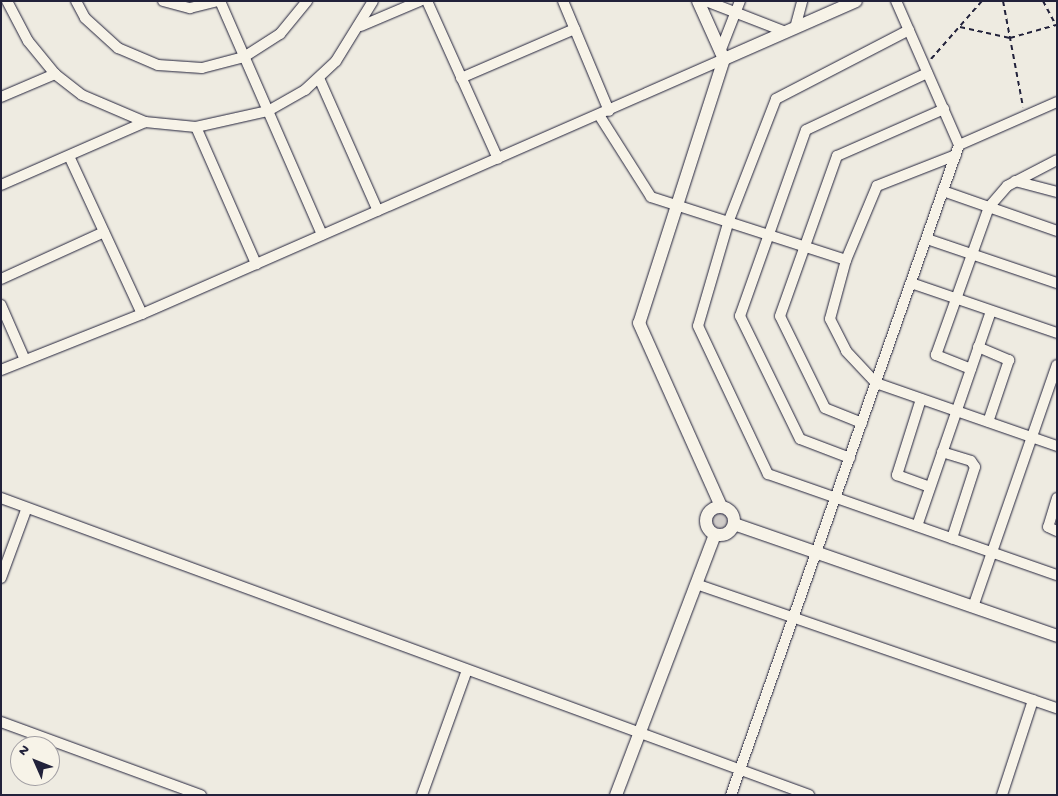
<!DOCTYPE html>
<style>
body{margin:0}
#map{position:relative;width:1058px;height:796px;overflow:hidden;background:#eeebe1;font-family:"Gochi Hand",sans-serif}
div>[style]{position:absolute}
.green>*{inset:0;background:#d1cdc9}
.round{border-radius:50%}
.path>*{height:2px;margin-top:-1px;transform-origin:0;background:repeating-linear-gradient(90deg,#22223b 0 5px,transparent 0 9px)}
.roads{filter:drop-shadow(0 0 1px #22223b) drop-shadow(0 0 1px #22223b)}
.minor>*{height:10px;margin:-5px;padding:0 5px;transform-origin:5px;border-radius:5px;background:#f7f3e8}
.tertiary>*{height:12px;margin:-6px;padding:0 6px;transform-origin:6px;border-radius:6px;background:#f7f3e8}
.tertiary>.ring{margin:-6px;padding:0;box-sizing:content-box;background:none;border:12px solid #f7f3e8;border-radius:50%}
span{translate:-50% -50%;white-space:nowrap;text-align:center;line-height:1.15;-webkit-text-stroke:4.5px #f7f3e8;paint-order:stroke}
.frame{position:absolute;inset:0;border:2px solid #22223b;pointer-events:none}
.north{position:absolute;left:10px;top:736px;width:50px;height:50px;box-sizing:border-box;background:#f7f3e8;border:1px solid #a29fa3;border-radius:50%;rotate:314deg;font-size:14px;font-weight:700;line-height:20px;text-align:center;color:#22223b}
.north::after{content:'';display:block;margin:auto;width:18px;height:22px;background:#22223b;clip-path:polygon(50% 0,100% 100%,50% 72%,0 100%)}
</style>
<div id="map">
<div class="green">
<div class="round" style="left:712px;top:512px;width:16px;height:16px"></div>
</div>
<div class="path">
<div style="left:1003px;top:1px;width:108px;rotate:79.3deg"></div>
<div style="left:1043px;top:1px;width:27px;rotate:62deg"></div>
<div style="left:960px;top:27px;width:51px;rotate:12.4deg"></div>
<div style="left:1010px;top:38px;width:48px;rotate:-15.8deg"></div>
<div style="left:931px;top:59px;width:77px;rotate:-48.7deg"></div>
</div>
<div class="roads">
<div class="minor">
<div style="left:7px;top:1px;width:45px;rotate:62.3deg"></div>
<div style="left:28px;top:41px;width:43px;rotate:50.7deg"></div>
<div style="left:55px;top:74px;width:34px;rotate:38deg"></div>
<div style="left:82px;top:95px;width:69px;rotate:23.2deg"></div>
<div style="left:145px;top:122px;width:51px;rotate:5.6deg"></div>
<div style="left:196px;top:127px;width:74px;rotate:-12.5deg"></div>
<div style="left:268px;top:111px;width:43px;rotate:-29.6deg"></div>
<div style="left:305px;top:90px;width:42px;rotate:-43.1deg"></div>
<div style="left:336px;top:61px;width:70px;rotate:-58.3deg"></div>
<div style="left:76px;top:1px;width:19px;rotate:62deg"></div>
<div style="left:85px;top:18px;width:45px;rotate:42.3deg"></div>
<div style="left:118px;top:48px;width:43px;rotate:23deg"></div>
<div style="left:158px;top:65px;width:44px;rotate:3.9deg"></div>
<div style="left:202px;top:68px;width:43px;rotate:-14.7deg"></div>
<div style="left:244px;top:57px;width:43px;rotate:-32.6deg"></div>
<div style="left:280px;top:34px;width:43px;rotate:-50.7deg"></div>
<div style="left:163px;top:1px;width:28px;rotate:15deg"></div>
<div style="left:190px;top:8px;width:29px;rotate:-14deg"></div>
<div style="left:220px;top:1px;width:255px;rotate:66.4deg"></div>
<div style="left:427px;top:1px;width:173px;rotate:65.8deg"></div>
<div style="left:563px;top:1px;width:119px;rotate:67.3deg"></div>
<div style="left:706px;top:1px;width:86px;rotate:21.2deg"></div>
<div style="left:361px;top:26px;width:64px;rotate:-23deg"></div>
<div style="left:795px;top:28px;width:28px;rotate:-75deg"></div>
<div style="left:909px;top:30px;width:150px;rotate:152.6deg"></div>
<div style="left:776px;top:99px;width:130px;rotate:111.2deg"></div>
<div style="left:729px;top:220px;width:110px;rotate:106.3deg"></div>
<div style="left:698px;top:326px;width:164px;rotate:64.7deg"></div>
<div style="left:768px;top:474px;width:306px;rotate:19.3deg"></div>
<div style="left:720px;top:52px;width:55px;rotate:-68.6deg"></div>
<div style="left:319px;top:78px;width:145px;rotate:66.1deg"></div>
<div style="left:461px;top:78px;width:124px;rotate:-23.3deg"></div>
<div style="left:1px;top:97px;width:59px;rotate:-23.1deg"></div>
<div style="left:599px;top:115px;width:97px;rotate:57.6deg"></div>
<div style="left:651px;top:197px;width:205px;rotate:17.9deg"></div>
<div style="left:196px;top:127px;width:150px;rotate:66.3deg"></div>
<div style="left:959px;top:145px;width:107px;rotate:-23.7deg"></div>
<div style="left:956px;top:155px;width:85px;rotate:158.6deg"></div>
<div style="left:877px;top:186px;width:80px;rotate:112.7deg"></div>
<div style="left:846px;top:260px;width:61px;rotate:105.2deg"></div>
<div style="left:830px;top:319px;width:36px;rotate:63deg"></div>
<div style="left:846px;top:351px;width:44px;rotate:46.8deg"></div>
<div style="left:876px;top:383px;width:192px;rotate:19.2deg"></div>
<div style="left:69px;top:156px;width:174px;rotate:65.2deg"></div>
<div style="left:1015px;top:181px;width:43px;rotate:14.7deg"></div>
<div style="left:1px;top:185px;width:157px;rotate:-23.6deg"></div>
<div style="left:943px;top:191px;width:121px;rotate:19.3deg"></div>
<div style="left:927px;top:239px;width:137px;rotate:18.7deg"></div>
<div style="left:1px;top:279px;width:113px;rotate:-24.5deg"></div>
<div style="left:911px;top:283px;width:154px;rotate:18.9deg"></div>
<div style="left:1px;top:305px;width:60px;rotate:66.4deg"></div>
<div style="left:978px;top:347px;width:34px;rotate:23deg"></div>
<div style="left:1009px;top:360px;width:65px;rotate:108.7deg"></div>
<div style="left:971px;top:369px;width:38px;rotate:-158deg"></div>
<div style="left:936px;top:355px;width:157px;rotate:-70.3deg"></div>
<div style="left:989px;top:207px;width:28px;rotate:-49deg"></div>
<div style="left:1007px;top:186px;width:56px;rotate:-27.5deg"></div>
<div style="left:1px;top:370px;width:152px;rotate:-21.7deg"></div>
<div style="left:142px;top:314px;width:635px;rotate:-23.66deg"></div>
<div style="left:921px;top:399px;width:80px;rotate:107.5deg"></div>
<div style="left:897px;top:475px;width:35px;rotate:20deg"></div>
<div style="left:862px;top:423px;width:40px;rotate:-158deg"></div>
<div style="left:825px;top:408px;width:102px;rotate:-116.1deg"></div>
<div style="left:780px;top:316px;width:170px;rotate:-70.4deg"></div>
<div style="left:837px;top:156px;width:117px;rotate:-23.7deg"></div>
<div style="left:942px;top:452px;width:30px;rotate:17deg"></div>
<div style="left:971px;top:461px;width:7px;rotate:56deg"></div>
<div style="left:975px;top:467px;width:75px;rotate:107.9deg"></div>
<div style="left:850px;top:458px;width:53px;rotate:-159.2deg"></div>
<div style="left:800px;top:439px;width:137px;rotate:-116deg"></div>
<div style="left:740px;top:316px;width:197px;rotate:-70.5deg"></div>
<div style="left:806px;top:130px;width:134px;rotate:-25.2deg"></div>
<div style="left:1px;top:498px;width:861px;rotate:20.18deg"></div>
<div style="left:1057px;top:498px;width:30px;rotate:107deg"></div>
<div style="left:1048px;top:527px;width:10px;rotate:24deg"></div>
<div style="left:917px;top:526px;width:227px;rotate:-71deg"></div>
<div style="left:1px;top:578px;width:72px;rotate:-69.8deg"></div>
<div style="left:696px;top:584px;width:382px;rotate:19deg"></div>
<div style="left:973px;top:607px;width:256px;rotate:-70.9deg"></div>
<div style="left:1px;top:722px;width:213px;rotate:20.1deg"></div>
<div style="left:422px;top:795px;width:133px;rotate:-70.2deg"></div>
<div style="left:731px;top:795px;width:689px;rotate:-70.67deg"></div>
<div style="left:959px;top:145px;width:157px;rotate:-113.6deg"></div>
<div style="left:1002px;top:795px;width:100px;rotate:-71.9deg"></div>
</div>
<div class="tertiary">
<div style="left:698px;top:1px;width:64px;rotate:65.9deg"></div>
<div style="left:724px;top:59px;width:277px;rotate:107.8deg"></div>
<div style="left:639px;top:323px;width:201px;rotate:65.9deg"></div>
<div style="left:724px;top:59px;width:144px;rotate:-23.7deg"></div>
<div class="ring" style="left:706px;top:507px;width:16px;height:16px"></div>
<div style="left:734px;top:524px;width:342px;rotate:19.1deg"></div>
<div style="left:616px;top:795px;width:278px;rotate:-69.2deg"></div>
</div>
</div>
<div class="frame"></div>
<div class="north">N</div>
</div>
